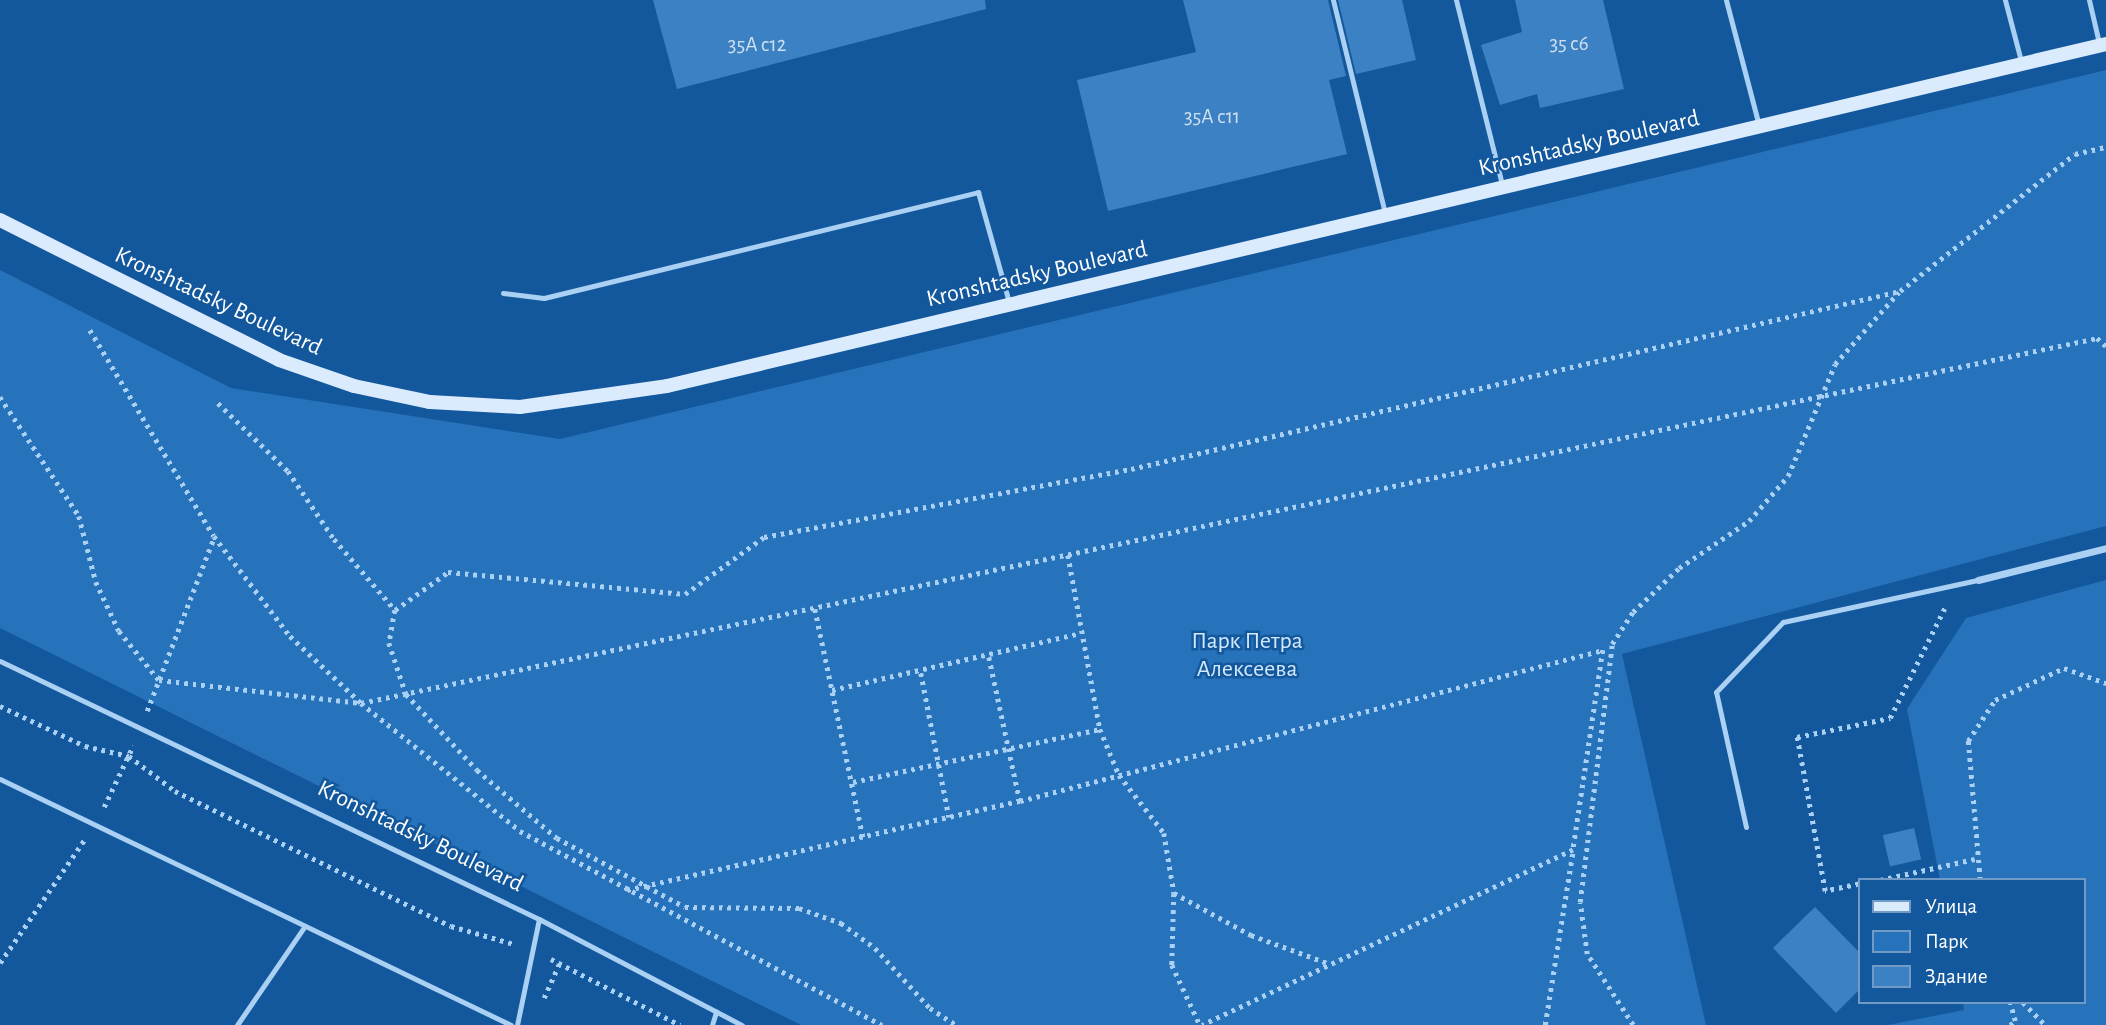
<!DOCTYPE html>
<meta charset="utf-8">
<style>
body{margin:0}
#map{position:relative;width:2106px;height:1025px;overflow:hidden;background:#13589d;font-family:"Alegreya Sans",sans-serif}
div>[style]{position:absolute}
.green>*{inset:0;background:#2672bb}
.building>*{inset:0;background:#3c81c4;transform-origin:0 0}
.path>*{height:4.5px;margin-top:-2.25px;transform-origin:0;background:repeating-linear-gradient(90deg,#aad0f4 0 3.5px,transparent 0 8.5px)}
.lane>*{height:5px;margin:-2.5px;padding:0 2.5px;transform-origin:2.5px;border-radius:2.5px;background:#aad0f4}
.street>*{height:7px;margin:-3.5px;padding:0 3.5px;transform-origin:3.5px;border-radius:3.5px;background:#aad0f4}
.secondary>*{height:14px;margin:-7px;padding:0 7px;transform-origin:7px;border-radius:7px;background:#daebfd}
span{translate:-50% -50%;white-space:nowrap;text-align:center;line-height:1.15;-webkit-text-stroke:5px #13589d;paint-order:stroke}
.number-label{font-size:21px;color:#cee0f0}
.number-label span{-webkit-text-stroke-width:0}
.street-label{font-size:24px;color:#fff}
.park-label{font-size:24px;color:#d2e8fd}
.legend{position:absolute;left:1858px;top:878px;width:228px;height:126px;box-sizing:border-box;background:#13589d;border:2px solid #719bc4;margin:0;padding:9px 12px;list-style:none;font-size:21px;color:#fff}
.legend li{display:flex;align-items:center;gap:14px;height:35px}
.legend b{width:35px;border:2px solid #719bc4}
</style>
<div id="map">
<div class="green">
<div style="clip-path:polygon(2106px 70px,2106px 526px,1622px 654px,1706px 1025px,801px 1025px,0 628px,0 270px,231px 388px,560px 439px)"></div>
<div style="clip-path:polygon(2106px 580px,2106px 1025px,1888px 1025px,1964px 1010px,1963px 1002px,2083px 1002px,2083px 880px,1940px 880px,1907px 709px,1966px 618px)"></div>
</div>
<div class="building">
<div style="clip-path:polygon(653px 0,985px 0,986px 9px,677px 89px)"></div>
<div style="clip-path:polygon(1183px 0,1328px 0,1346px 76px,1329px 80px,1347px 154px,1108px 211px,1077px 80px,1196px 52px)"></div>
<div style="clip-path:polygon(1338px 0,1402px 0,1416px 60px,1356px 74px)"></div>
<div style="clip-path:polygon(1515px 0,1603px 0,1624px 89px,1540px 108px,1537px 94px,1500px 105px,1481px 45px,1522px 32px)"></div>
<div style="left:1914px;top:828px;width:32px;height:32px;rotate:77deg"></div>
<div style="clip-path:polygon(1815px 907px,1859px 952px,1859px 990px,1836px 1013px,1773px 948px)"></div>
</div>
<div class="path">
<div style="left:90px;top:330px;width:240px;rotate:59deg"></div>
<div style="left:214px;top:536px;width:126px;rotate:52.8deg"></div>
<div style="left:290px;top:636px;width:98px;rotate:43.3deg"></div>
<div style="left:361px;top:703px;width:204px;rotate:38.8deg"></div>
<div style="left:520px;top:831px;width:411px;rotate:28.2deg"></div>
<div style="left:0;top:397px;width:143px;rotate:56.4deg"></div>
<div style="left:79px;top:516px;width:68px;rotate:75.6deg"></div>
<div style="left:96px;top:582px;width:54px;rotate:64.9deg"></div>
<div style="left:119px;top:631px;width:63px;rotate:50.8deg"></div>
<div style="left:159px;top:680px;width:203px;rotate:6.5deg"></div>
<div style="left:361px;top:703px;width:1774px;rotate:-11.87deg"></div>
<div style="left:2097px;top:338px;width:12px;rotate:42deg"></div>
<div style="left:218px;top:403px;width:98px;rotate:44.2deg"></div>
<div style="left:288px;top:471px;width:82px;rotate:55.9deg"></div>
<div style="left:334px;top:539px;width:94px;rotate:49.3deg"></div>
<div style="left:395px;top:610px;width:34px;rotate:100deg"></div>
<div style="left:389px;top:643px;width:54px;rotate:71.6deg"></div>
<div style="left:406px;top:694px;width:104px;rotate:46.9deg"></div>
<div style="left:477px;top:770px;width:105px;rotate:40.4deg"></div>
<div style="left:557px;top:838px;width:145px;rotate:28.3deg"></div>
<div style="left:685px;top:907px;width:114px;rotate:0.5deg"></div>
<div style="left:799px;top:908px;width:45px;rotate:19.7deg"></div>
<div style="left:841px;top:923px;width:42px;rotate:36.3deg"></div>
<div style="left:875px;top:948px;width:81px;rotate:47.5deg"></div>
<div style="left:930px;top:1008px;width:31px;rotate:33deg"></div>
<div style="left:1068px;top:555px;width:177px;rotate:79.6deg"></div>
<div style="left:1100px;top:729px;width:50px;rotate:67.6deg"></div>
<div style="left:1119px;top:775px;width:73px;rotate:52.2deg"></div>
<div style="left:1164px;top:833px;width:61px;rotate:80.5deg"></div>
<div style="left:1174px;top:893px;width:72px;rotate:91.6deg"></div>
<div style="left:1172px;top:965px;width:66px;rotate:65deg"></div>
<div style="left:815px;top:609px;width:233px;rotate:78.1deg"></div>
<div style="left:395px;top:610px;width:65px;rotate:-35.6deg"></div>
<div style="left:448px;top:572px;width:238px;rotate:5.3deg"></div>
<div style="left:685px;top:594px;width:97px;rotate:-35.8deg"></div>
<div style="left:764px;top:537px;width:373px;rotate:-10.5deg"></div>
<div style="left:1131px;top:469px;width:789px;rotate:-13.03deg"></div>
<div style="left:1900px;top:291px;width:222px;rotate:-38.1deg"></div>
<div style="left:2075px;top:154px;width:32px;rotate:-13deg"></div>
<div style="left:989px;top:657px;width:147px;rotate:77.9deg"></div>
<div style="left:921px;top:673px;width:147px;rotate:79deg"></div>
<div style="left:832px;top:690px;width:255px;rotate:-12.9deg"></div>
<div style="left:0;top:706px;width:94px;rotate:25.2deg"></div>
<div style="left:85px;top:746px;width:45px;rotate:12.8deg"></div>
<div style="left:129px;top:756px;width:58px;rotate:37.3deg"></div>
<div style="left:175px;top:791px;width:307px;rotate:26.1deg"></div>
<div style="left:451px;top:926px;width:66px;rotate:15.9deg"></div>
<div style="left:147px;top:711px;width:186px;rotate:-68.9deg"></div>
<div style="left:853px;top:782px;width:253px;rotate:-12.1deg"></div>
<div style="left:104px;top:807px;width:68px;rotate:-64.6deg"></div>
<div style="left:1880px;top:880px;width:97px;rotate:-12.5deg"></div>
<div style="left:1980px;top:880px;width:140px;rotate:-94.9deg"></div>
<div style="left:1968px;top:741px;width:49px;rotate:-56.6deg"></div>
<div style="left:1995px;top:700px;width:76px;rotate:-24.9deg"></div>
<div style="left:2064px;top:668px;width:45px;rotate:19.7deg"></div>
<div style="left:1859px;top:884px;width:35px;rotate:168deg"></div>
<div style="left:1825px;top:891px;width:157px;rotate:-100.3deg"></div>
<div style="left:1797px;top:737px;width:95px;rotate:-11.5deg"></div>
<div style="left:1890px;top:718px;width:124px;rotate:-63.6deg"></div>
<div style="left:627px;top:890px;width:403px;rotate:-12.8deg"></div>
<div style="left:1020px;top:801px;width:602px;rotate:-14.52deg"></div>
<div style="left:1603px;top:650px;width:202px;rotate:98.5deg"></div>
<div style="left:1573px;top:850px;width:410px;rotate:154.7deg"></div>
<div style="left:1174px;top:893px;width:88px;rotate:28.6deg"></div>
<div style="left:1251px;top:935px;width:81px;rotate:20.2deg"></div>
<div style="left:551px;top:959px;width:145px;rotate:27.1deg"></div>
<div style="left:0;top:963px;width:150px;rotate:-55.6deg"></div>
<div style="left:544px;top:998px;width:37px;rotate:-66deg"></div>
<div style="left:2023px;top:1002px;width:32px;rotate:46deg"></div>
<div style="left:1545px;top:1025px;width:176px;rotate:-80.9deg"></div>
<div style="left:1633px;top:1025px;width:85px;rotate:-122.9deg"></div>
<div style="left:1587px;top:954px;width:52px;rotate:-97.7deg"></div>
<div style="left:1580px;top:902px;width:260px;rotate:-82.9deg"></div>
<div style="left:1612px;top:644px;width:38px;rotate:-57deg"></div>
<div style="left:1633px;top:612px;width:64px;rotate:-43.7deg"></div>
<div style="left:1679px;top:568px;width:84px;rotate:-33.9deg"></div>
<div style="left:1749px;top:521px;width:60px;rotate:-49.1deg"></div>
<div style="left:1788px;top:476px;width:121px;rotate:-67.2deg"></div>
<div style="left:1835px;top:364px;width:96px;rotate:-48.4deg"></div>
<div style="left:2010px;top:1025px;width:6px;rotate:-39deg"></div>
<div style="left:2015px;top:1021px;width:20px;rotate:-105deg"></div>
</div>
<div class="lane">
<div style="left:1333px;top:0;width:219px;rotate:76.3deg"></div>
<div style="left:1456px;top:0;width:191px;rotate:76deg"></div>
<div style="left:1726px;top:0;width:130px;rotate:75.3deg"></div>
<div style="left:2005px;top:0;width:63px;rotate:75.3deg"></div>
<div style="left:2089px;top:0;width:44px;rotate:76.9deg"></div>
<div style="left:503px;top:293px;width:41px;rotate:7deg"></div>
<div style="left:544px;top:298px;width:447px;rotate:-13.7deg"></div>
<div style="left:978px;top:192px;width:114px;rotate:74.3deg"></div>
<div style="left:0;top:661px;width:598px;rotate:25.58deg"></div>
<div style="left:539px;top:919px;width:229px;rotate:27.6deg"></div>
<div style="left:0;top:779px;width:567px;rotate:25.71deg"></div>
<div style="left:1746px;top:827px;width:138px;rotate:-102.5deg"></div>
<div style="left:1716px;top:692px;width:97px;rotate:-46.3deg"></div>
<div style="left:1783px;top:622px;width:199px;rotate:-12.2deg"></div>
<div style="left:237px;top:1025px;width:119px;rotate:-55.6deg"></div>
<div style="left:517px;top:1025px;width:108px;rotate:-78.3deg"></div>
<div style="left:712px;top:1025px;width:14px;rotate:-73deg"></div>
</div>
<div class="street">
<div style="left:1978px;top:580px;width:132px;rotate:-14deg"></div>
</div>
<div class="secondary">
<div style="left:0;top:220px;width:312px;rotate:26.6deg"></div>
<div style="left:279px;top:360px;width:79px;rotate:19.1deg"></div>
<div style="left:354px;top:386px;width:78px;rotate:11.9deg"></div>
<div style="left:430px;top:402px;width:90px;rotate:3.2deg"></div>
<div style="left:520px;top:407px;width:148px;rotate:-8.1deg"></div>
<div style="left:667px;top:386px;width:1479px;rotate:-13.37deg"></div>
</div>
<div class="number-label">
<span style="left:1569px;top:44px">35 с6</span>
<span style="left:757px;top:45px">35А с12</span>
<span style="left:1212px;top:117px">35А с11</span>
</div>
<div class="street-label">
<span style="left:1589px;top:144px;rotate:-13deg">Kronshtadsky Boulevard</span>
<span style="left:1037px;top:275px;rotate:-13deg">Kronshtadsky Boulevard</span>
<span style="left:218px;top:302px;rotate:25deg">Kronshtadsky Boulevard</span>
<span style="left:420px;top:837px;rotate:26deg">Kronshtadsky Boulevard</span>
</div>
<div class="park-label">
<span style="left:1247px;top:656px">Парк Петра<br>Алексеева</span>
</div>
<ul class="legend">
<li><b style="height:9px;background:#daebfd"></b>Улица</li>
<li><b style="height:19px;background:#2672bb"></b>Парк</li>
<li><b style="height:19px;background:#3c81c4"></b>Здание</li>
</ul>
</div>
